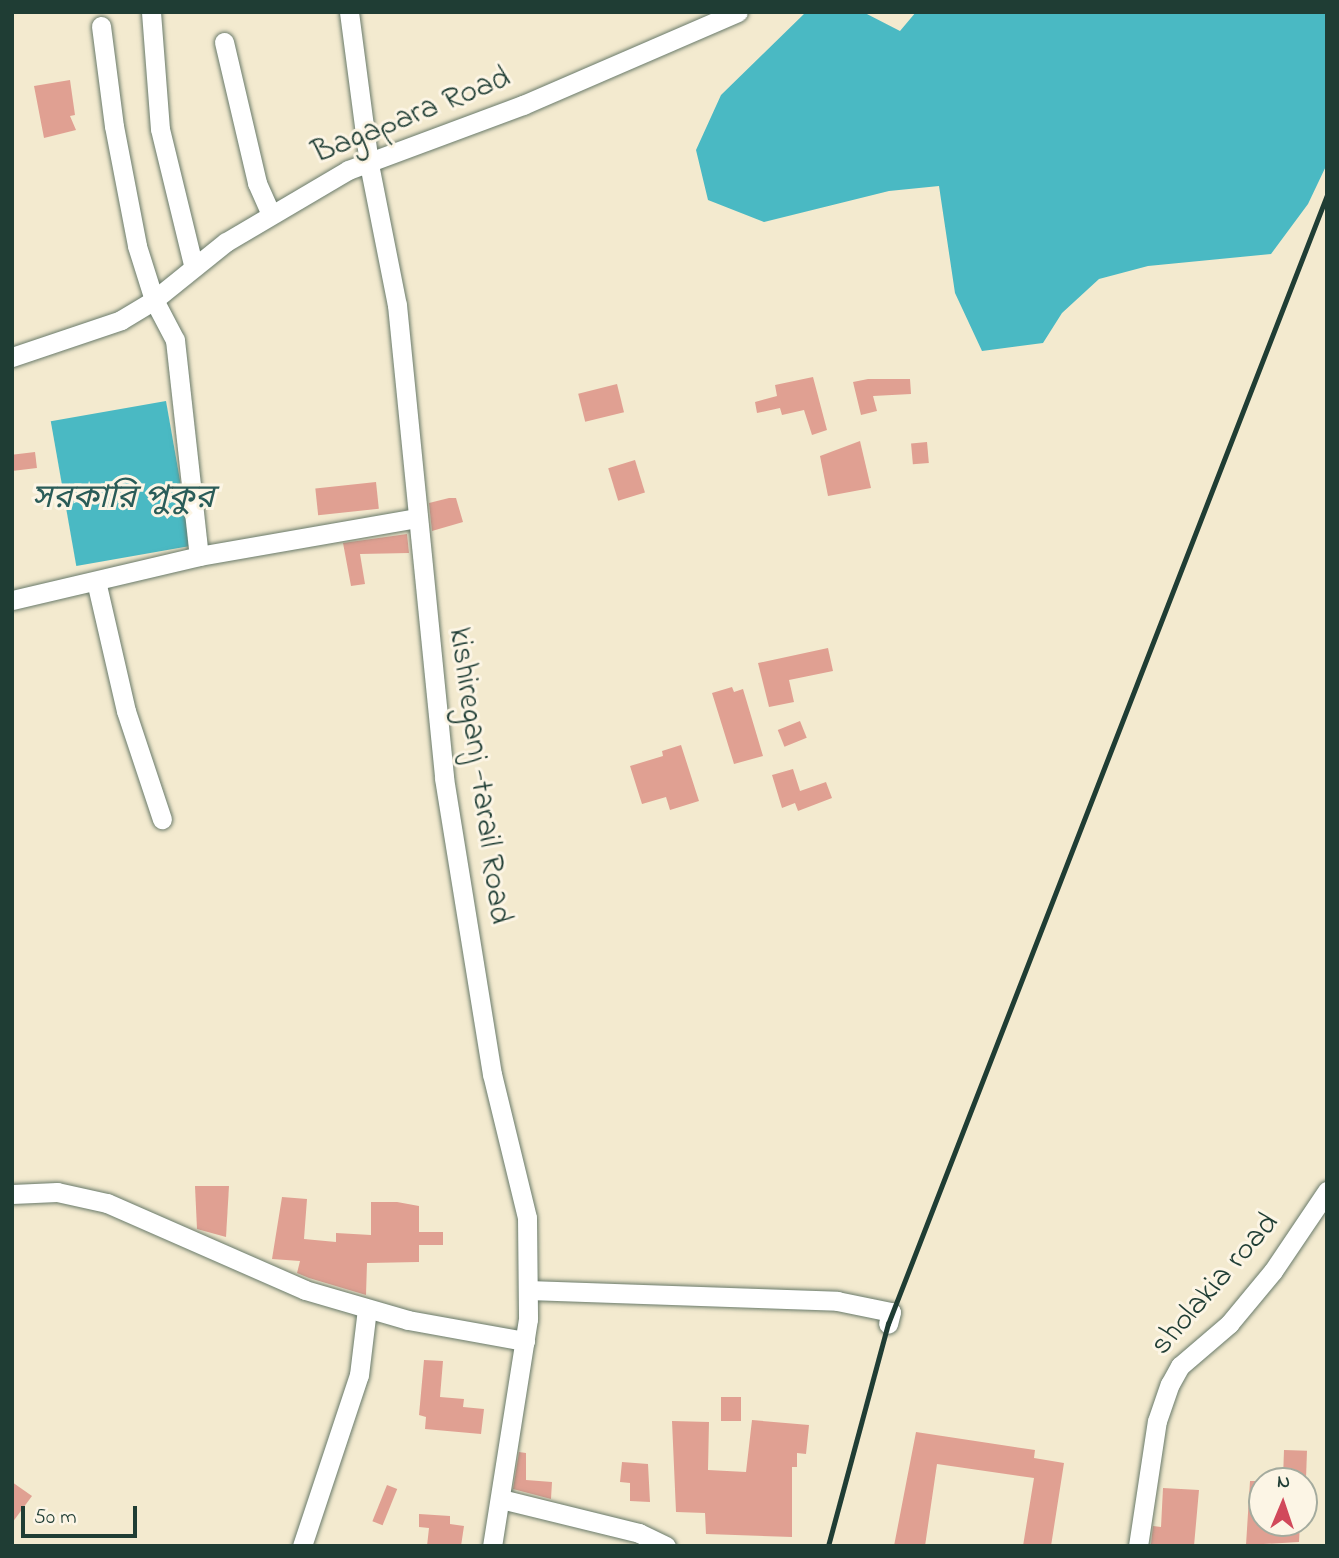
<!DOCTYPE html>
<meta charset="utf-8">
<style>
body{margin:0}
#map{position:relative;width:1339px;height:1558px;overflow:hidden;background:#f3eacf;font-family:"Indie Flower","Noto Sans Bengali",sans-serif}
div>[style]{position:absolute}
.water>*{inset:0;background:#4ab9c3;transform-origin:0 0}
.building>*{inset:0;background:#e0a092;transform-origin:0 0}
.roads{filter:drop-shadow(0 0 2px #697a6a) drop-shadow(0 0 2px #697a6a)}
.minor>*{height:19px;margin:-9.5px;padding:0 9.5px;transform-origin:9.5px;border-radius:9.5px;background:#fff}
.rail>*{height:4.5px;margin:-2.25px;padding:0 2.25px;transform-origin:2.25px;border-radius:2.25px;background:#1f3d34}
span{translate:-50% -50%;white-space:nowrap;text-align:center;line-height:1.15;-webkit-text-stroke:6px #fcf5e5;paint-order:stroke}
.street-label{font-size:32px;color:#1f3d34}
.water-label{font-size:33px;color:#2a5c58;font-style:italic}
.frame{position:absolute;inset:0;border:14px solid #1f3d34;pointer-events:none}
.north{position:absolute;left:1248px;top:1467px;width:70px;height:70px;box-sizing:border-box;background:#fcf5e5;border:2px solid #a4ab9e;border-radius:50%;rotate:2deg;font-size:19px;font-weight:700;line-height:28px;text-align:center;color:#1f3d34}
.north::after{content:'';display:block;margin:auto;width:24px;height:32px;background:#d1495b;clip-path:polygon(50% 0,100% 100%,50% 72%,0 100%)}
.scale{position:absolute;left:21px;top:1506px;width:116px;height:32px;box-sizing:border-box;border:4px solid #1f3d34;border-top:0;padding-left:9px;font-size:21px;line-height:24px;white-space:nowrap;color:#1f3d34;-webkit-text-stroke:5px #fcf5e5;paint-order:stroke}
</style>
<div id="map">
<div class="water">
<div style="clip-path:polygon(806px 12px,863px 12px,900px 31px,916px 12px,1327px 12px,1327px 164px,1308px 204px,1271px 254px,1148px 266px,1099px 279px,1062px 313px,1043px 343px,982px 351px,955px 293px,939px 186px,889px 191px,764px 222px,708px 200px,696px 150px,721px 95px)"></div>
<div style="left:166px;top:401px;width:147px;height:117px;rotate:80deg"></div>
</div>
<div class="building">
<div style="clip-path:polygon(70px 80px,75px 115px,70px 116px,76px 130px,44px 138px,34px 86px)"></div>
<div style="clip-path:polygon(813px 377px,827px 430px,812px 435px,804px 410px,782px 415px,780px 408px,757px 413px,755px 402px,777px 396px,775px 385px)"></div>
<div style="clip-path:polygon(868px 379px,910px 379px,911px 394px,873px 396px,877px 411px,861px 415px,853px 382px)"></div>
<div style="left:617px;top:384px;width:29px;height:40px;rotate:76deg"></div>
<div style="clip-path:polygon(860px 441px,871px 488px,828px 496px,820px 456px)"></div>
<div style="left:927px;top:442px;width:21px;height:16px;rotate:85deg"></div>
<div style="left:35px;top:452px;width:16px;height:23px;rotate:83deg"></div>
<div style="left:635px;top:460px;width:34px;height:28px;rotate:73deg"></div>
<div style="left:376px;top:482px;width:27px;height:61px;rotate:84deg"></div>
<div style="clip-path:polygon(449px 498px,456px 498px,463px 522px,432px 531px,429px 503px)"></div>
<div style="clip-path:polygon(407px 534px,409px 553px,360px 554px,365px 584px,351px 586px,343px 543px)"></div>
<div style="clip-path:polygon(828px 648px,833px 671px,789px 680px,794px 702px,769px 707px,758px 663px)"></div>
<div style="clip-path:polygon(732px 687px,734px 692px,743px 689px,763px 756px,734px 764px,712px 693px)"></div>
<div style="left:800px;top:721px;width:18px;height:24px;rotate:68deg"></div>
<div style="clip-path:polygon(681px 745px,699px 801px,670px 810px,666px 797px,642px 804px,630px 766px,663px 756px,662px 751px)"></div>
<div style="clip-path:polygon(793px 769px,800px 791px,826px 782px,832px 798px,798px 811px,795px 803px,782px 808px,772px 775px)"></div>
<div style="clip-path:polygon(195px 1186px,229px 1186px,226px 1237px,197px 1229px)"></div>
<div style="clip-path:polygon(282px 1197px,307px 1199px,304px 1239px,336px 1242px,336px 1233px,371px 1235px,371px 1202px,397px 1202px,419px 1206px,419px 1232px,443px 1232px,443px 1245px,419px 1245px,419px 1262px,367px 1263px,366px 1295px,309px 1278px,297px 1273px,300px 1261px,272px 1259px)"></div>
<div style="clip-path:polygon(424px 1360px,443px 1361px,440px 1397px,464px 1399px,463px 1407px,484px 1409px,481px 1434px,425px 1429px,426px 1417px,419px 1415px)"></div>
<div style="left:721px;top:1397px;width:20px;height:24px"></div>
<div style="clip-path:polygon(752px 1420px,809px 1425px,806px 1454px,797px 1453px,797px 1467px,792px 1467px,792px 1537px,706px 1534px,705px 1513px,676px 1512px,672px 1421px,709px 1422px,708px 1470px,746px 1472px)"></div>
<div style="clip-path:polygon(916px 1432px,1035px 1450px,1034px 1458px,1064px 1463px,1051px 1546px,1023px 1546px,1034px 1478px,937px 1464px,925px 1546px,894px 1546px)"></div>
<div style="left:1284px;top:1450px;width:23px;height:31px;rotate:2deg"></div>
<div style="clip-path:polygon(519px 1452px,526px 1453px,526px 1480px,552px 1482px,551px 1499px,513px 1489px)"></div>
<div style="clip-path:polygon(622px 1462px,648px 1464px,650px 1502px,630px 1501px,630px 1483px,620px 1482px)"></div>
<div style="clip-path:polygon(1250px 1481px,1262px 1481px,1262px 1523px,1300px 1523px,1299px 1542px,1246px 1545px)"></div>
<div style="clip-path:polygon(12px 1482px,32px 1496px,12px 1523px)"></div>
<div style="left:387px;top:1485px;width:11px;height:39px;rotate:22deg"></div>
<div style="clip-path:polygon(1163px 1488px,1199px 1490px,1194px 1546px,1151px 1544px,1153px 1526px,1161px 1527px)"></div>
<div style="clip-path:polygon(419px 1514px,450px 1516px,450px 1524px,464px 1526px,461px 1546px,427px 1546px,429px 1528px,419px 1527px)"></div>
</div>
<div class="roads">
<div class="minor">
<div style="left:151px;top:12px;width:117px;rotate:85.6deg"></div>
<div style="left:160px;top:129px;width:139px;rotate:76.3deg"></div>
<div style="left:349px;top:12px;width:153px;rotate:82.5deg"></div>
<div style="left:369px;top:164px;width:144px;rotate:78.8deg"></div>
<div style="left:397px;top:305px;width:475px;rotate:84.3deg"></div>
<div style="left:444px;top:778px;width:300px;rotate:80.8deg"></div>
<div style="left:492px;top:1074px;width:148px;rotate:76.3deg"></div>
<div style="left:527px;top:1218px;width:101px;rotate:89.4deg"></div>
<div style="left:528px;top:1319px;width:230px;rotate:99deg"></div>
<div style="left:101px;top:26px;width:101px;rotate:82.6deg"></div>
<div style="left:114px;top:126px;width:122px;rotate:79.1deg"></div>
<div style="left:137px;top:246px;width:57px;rotate:72.5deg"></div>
<div style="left:154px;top:300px;width:45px;rotate:62.3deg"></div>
<div style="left:175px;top:340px;width:217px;rotate:83.7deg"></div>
<div style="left:224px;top:42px;width:145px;rotate:76.8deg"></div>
<div style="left:257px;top:183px;width:34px;rotate:66deg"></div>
<div style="left:12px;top:357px;width:115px;rotate:-18.7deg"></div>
<div style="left:121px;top:320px;width:39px;rotate:-31deg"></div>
<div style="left:154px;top:300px;width:92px;rotate:-38.9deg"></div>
<div style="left:226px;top:242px;width:142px;rotate:-30.5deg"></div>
<div style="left:348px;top:170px;width:187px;rotate:-20.4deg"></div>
<div style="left:523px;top:105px;width:234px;rotate:-23.4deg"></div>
<div style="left:96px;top:581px;width:133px;rotate:77deg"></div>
<div style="left:126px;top:711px;width:114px;rotate:71.6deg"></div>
<div style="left:12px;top:600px;width:192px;rotate:-13.2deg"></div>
<div style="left:199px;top:556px;width:221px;rotate:-9.9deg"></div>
<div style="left:12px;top:1194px;width:45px;rotate:-2.5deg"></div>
<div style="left:57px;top:1192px;width:51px;rotate:12.4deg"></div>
<div style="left:107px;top:1203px;width:216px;rotate:23.7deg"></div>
<div style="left:305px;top:1290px;width:107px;rotate:16.2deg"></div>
<div style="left:408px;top:1320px;width:119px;rotate:10.2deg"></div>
<div style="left:528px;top:1290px;width:309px;rotate:2deg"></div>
<div style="left:837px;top:1301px;width:55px;rotate:11.5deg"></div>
<div style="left:891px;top:1312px;width:12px;rotate:104deg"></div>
<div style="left:501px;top:1499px;width:142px;rotate:13.8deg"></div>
<div style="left:639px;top:1533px;width:30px;rotate:26deg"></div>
<div style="left:302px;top:1546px;width:180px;rotate:-71.6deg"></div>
<div style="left:359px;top:1375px;width:66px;rotate:-83.1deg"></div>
<div style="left:1138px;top:1546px;width:126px;rotate:-81.4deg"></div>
<div style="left:1157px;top:1421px;width:39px;rotate:-71deg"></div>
<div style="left:1170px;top:1384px;width:21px;rotate:-61deg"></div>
<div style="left:1180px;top:1366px;width:65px;rotate:-40.6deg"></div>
<div style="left:1229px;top:1324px;width:69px;rotate:-50.3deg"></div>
<div style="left:1273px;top:1271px;width:97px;rotate:-56deg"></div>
</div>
</div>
<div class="rail">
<div style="left:828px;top:1546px;width:230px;rotate:-74.9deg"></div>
<div style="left:888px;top:1324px;width:1211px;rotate:-68.75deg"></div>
</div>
<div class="street-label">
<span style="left:412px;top:117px;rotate:-22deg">Bagapara Road</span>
<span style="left:478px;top:776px;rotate:82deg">kishireganj -tarail Road</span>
<span style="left:1216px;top:1285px;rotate:-49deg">sholakia road</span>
</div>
<div class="water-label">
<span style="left:123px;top:500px">সরকারি পুকুর</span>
</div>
<div class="frame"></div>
<div class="north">N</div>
<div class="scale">50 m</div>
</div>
